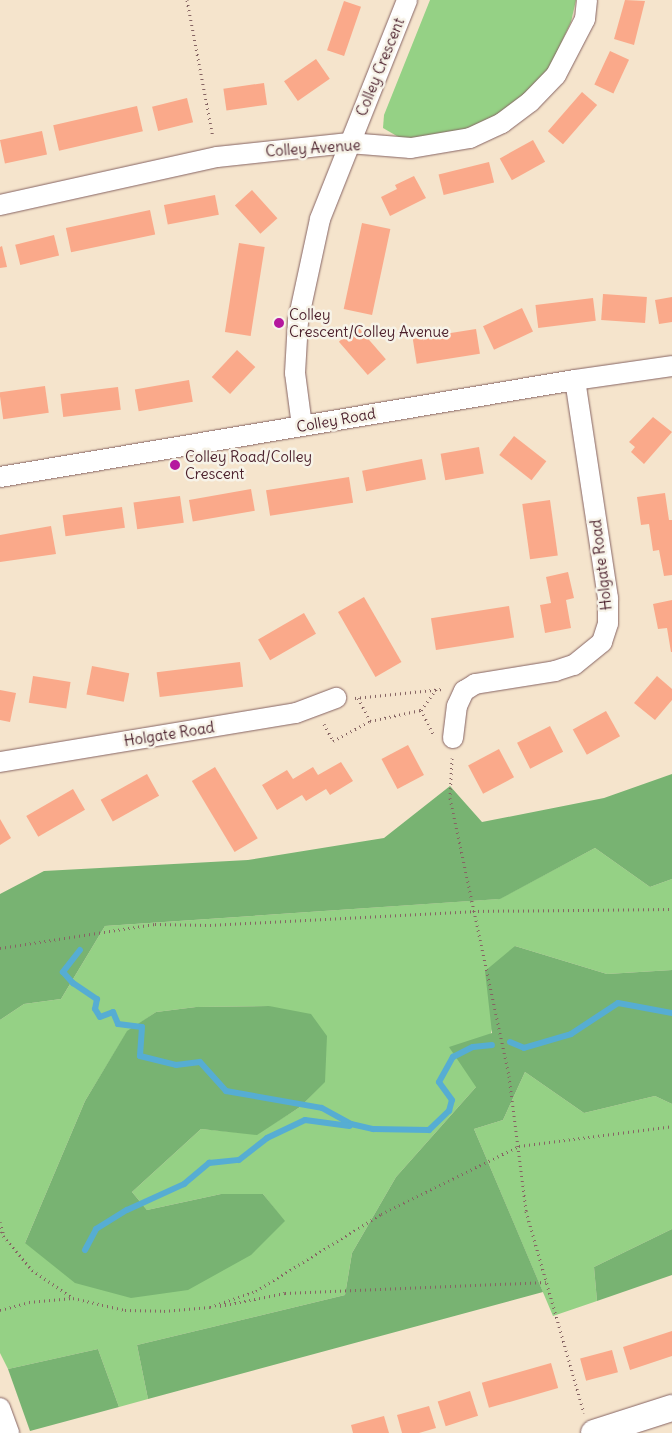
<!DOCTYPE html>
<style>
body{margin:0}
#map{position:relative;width:672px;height:1433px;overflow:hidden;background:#f5e4cc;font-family:Delius,sans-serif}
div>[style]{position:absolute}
.green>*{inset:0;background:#95d185}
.forest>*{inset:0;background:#78b372}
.stream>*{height:6px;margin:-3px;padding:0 3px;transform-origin:3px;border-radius:3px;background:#56add3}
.building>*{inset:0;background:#faa98a;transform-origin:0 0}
.path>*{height:3px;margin-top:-1.5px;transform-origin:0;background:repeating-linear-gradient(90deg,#866463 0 1px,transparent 0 5px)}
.roads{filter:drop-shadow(0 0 1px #866463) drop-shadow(0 0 1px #866463)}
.minor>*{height:20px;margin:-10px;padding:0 10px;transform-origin:10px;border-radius:10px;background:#fff}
.tertiary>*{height:26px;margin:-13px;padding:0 13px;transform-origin:13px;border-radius:13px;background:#fff}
.dots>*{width:14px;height:14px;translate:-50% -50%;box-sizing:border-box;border:2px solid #f7f3e8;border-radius:50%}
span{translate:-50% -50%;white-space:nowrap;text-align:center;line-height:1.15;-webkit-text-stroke:5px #f7f3e8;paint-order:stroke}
.street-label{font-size:15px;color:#4a1f2b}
.poi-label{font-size:15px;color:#4a1f2b}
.left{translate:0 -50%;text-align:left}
</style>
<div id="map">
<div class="green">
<div style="clip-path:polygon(430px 0,576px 0,571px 22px,548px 71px,513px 107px,462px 132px,402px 139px,383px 128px,384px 115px)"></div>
<div style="clip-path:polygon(evenodd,595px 848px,650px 887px,672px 879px,672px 970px,607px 974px,515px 946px,476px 1087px,396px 1177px,352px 1253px,345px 1295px,137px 1345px,148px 1399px,119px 1407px,98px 1349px,8px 1369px,0 1353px,0 1020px,24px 1004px,61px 999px,105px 926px,499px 899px,595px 848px,269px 1006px,325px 1081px,300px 1107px,257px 1134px,201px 1129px,132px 1192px,147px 1210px,221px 1194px,263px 1194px,284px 1221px,25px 1243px,85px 1101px,127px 1032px,156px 1012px,196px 1007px,269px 1006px)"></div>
<div style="clip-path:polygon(525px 1072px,584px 1113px,655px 1096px,672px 1104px,672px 1229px,594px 1267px,597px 1301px,553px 1316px,474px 1129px,503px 1120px)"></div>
</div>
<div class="forest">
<div style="clip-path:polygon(672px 774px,672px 879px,650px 887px,595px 848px,500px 899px,105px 926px,61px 999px,24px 1004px,0 1020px,0 894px,44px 871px,248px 860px,384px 838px,450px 786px,482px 822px,604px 798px)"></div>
<div style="clip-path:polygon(515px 946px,607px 974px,672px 970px,672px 1104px,655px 1096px,584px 1113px,525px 1072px,503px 1120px,474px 1129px,543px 1292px,148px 1399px,137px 1345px,345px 1295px,352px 1253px,396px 1177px,476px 1087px,449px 1047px,492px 1033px,485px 971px)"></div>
<div style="clip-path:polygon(269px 1006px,311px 1014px,327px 1036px,325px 1082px,300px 1107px,257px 1135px,201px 1129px,132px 1192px,147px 1210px,221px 1194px,263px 1194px,285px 1221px,251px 1255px,188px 1290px,131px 1298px,75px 1283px,25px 1243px,85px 1101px,127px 1031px,156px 1012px,196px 1007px)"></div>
<div style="clip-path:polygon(672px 1229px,672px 1275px,597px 1301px,594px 1267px)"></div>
<div style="clip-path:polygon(98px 1349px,119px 1407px,30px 1431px,8px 1369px)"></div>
</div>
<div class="stream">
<div style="left:80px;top:950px;width:28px;rotate:128deg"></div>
<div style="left:63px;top:972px;width:15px;rotate:48deg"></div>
<div style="left:73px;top:983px;width:29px;rotate:34deg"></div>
<div style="left:97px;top:999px;width:10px;rotate:101deg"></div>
<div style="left:95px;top:1009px;width:9px;rotate:58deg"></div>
<div style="left:100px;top:1017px;width:14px;rotate:-21deg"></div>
<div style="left:113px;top:1012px;width:13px;rotate:67deg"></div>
<div style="left:118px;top:1024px;width:24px;rotate:7deg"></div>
<div style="left:142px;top:1027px;width:29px;rotate:94deg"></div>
<div style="left:140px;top:1056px;width:37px;rotate:14deg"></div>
<div style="left:176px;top:1065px;width:24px;rotate:-7deg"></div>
<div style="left:200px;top:1062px;width:39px;rotate:48deg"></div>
<div style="left:226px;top:1091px;width:97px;rotate:10deg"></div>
<div style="left:322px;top:1108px;width:33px;rotate:29deg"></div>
<div style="left:351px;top:1124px;width:23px;rotate:13deg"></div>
<div style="left:373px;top:1129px;width:56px;rotate:1deg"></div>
<div style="left:429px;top:1130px;width:28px;rotate:-44deg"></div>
<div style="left:449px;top:1111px;width:11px;rotate:-75deg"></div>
<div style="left:452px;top:1100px;width:22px;rotate:-126deg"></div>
<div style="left:439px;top:1082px;width:29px;rotate:-61deg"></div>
<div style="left:453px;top:1057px;width:22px;rotate:-27deg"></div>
<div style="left:473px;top:1047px;width:19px;rotate:-6deg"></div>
<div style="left:510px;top:1042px;width:15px;rotate:23deg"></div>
<div style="left:524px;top:1048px;width:49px;rotate:-16.6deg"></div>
<div style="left:571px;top:1034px;width:56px;rotate:-33.4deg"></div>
<div style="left:618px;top:1003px;width:55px;rotate:10.5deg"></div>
<div style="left:85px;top:1250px;width:24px;rotate:-62deg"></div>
<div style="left:96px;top:1229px;width:36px;rotate:-32deg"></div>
<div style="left:127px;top:1210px;width:63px;rotate:-24.5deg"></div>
<div style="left:184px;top:1184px;width:33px;rotate:-40deg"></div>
<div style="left:209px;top:1163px;width:30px;rotate:-6deg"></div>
<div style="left:239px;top:1160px;width:36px;rotate:-38deg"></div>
<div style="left:267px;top:1138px;width:42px;rotate:-25.3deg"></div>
<div style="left:305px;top:1120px;width:45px;rotate:7.6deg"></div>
</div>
<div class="building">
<div style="clip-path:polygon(625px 0,645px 1px,634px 45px,614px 39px)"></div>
<div style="left:344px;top:1px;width:18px;height:52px;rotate:19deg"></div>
<div style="left:610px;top:51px;width:21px;height:37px;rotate:25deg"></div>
<div style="left:316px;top:59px;width:24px;height:39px;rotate:55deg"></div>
<div style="left:264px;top:83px;width:22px;height:41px;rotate:82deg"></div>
<div style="left:582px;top:92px;width:20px;height:52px;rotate:41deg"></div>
<div style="left:187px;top:98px;width:25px;height:36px;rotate:76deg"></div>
<div style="left:137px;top:106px;width:26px;height:86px;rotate:77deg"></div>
<div style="left:42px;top:131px;width:24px;height:43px;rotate:78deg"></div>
<div style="left:533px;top:140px;width:25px;height:38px;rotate:61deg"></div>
<div style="left:489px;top:162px;width:21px;height:52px;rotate:76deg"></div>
<div style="clip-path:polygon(414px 176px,426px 198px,390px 216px,381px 197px,397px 189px,395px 185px)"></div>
<div style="left:252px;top:190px;width:38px;height:23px;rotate:48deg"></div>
<div style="left:215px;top:195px;width:20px;height:52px;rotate:79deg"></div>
<div style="left:150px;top:210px;width:25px;height:86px;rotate:78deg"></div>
<div style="left:362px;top:223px;width:29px;height:88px;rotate:12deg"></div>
<div style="left:54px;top:235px;width:21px;height:40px;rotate:76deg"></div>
<div style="left:239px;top:243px;width:26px;height:90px;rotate:9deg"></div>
<div style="clip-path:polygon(2px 246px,7px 267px,0 268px,0 247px)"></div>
<div style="left:603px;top:294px;width:44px;height:26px;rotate:4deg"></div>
<div style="clip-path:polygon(672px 297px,672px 322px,659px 324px,655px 300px)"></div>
<div style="left:593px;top:298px;width:23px;height:58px;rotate:83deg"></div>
<div style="left:522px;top:308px;width:26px;height:43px;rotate:65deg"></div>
<div style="left:357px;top:326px;width:44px;height:24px;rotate:49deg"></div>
<div style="left:476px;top:329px;width:25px;height:64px;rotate:81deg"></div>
<div style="left:237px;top:350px;width:25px;height:37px;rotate:43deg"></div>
<div style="left:189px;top:380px;width:22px;height:55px;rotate:80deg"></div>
<div style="left:45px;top:386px;width:27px;height:46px;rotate:82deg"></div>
<div style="left:118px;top:387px;width:23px;height:58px;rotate:83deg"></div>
<div style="clip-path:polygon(653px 417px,672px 432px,644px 464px,631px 452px,635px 447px,629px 442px)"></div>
<div style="left:514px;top:436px;width:41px;height:24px;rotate:38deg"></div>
<div style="left:479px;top:447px;width:27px;height:39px;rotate:80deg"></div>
<div style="left:422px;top:459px;width:21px;height:61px;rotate:79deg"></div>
<div style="left:349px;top:477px;width:26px;height:84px;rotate:81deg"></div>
<div style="left:251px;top:489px;width:22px;height:63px;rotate:80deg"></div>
<div style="clip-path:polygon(665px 493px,669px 520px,672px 520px,672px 575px,664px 576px,659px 550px,653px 551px,649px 524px,641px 525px,637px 497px)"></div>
<div style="left:180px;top:496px;width:27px;height:47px;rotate:82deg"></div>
<div style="left:550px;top:500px;width:56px;height:28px;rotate:82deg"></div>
<div style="left:122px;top:507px;width:21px;height:60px;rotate:82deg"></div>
<div style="clip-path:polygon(51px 526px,56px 554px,0 562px,0 535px)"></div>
<div style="clip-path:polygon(568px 572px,574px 598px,566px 600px,571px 628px,545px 633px,540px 605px,551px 603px,546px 577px)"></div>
<div style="left:364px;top:597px;width:75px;height:30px;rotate:60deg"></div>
<div style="clip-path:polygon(672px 600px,672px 652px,671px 652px,667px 628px,658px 629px,653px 604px)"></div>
<div style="left:509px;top:606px;width:32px;height:79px;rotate:81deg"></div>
<div style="left:304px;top:613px;width:24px;height:53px;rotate:60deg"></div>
<div style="left:240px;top:662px;width:25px;height:84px;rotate:83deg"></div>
<div style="left:92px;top:666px;width:38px;height:29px;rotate:11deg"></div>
<div style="left:33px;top:676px;width:38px;height:27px;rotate:9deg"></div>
<div style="clip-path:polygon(657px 676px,672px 689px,672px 700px,655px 720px,634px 703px)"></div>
<div style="clip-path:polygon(0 690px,16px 693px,10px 722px,0 720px)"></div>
<div style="left:606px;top:711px;width:29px;height:38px;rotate:61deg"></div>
<div style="left:550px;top:726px;width:29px;height:37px;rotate:63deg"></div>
<div style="left:408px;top:745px;width:34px;height:30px;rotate:62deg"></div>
<div style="left:499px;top:749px;width:32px;height:35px;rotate:62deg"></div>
<div style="clip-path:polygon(341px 762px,353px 781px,330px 795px,326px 789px,306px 801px,302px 795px,277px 810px,262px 785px,287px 770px,293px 779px,313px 767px,318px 775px)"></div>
<div style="left:215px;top:767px;width:83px;height:27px;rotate:59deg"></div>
<div style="left:147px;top:774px;width:25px;height:53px;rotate:61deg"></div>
<div style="left:73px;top:789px;width:24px;height:54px;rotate:60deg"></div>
<div style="clip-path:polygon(0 819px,11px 838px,0 845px)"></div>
<div style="clip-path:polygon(672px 1331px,672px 1356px,630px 1370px,623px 1347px)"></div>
<div style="left:612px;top:1350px;width:23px;height:33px;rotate:75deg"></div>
<div style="left:551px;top:1363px;width:26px;height:72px;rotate:74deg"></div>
<div style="left:470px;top:1391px;width:26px;height:34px;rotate:72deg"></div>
<div style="clip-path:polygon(429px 1406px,436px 1428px,419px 1433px,402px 1433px,397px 1415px)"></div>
<div style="clip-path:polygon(384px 1416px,389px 1433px,353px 1433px,351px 1425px)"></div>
</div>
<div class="path">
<div style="left:187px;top:0;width:139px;rotate:79.3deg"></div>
<div style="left:355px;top:698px;width:88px;rotate:-5.8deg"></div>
<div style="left:358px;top:698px;width:26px;rotate:62deg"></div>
<div style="left:421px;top:710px;width:27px;rotate:63deg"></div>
<div style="left:324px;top:724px;width:19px;rotate:62deg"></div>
<div style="left:333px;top:741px;width:42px;rotate:-28.4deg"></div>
<div style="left:370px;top:721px;width:52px;rotate:-12.2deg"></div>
<div style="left:421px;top:710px;width:26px;rotate:-54deg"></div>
<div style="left:452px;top:758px;width:40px;rotate:92.9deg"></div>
<div style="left:450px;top:798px;width:284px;rotate:78deg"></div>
<div style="left:509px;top:1076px;width:136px;rotate:82.8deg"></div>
<div style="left:526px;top:1211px;width:210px;rotate:74deg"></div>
<div style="left:0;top:948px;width:157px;rotate:-8.8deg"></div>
<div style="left:155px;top:924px;width:55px;rotate:1deg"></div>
<div style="left:210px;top:925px;width:263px;rotate:-3deg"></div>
<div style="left:473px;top:911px;width:199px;rotate:-0.6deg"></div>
<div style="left:0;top:1222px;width:15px;rotate:74deg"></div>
<div style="left:0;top:1232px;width:50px;rotate:49.9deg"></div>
<div style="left:32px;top:1270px;width:50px;rotate:34.3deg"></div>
<div style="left:73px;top:1298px;width:53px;rotate:13deg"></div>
<div style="left:125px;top:1310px;width:39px;rotate:1deg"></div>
<div style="left:164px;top:1311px;width:46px;rotate:-5deg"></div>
<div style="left:210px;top:1307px;width:49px;rotate:-19.2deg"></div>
<div style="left:256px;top:1291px;width:147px;rotate:-31.6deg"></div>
<div style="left:381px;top:1214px;width:154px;rotate:-26.2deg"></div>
<div style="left:519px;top:1146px;width:154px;rotate:-7.4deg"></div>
<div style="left:220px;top:1306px;width:66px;rotate:-11.3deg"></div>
<div style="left:285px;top:1293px;width:261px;rotate:-2.4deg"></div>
<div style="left:0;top:1310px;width:30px;rotate:-15deg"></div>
<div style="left:29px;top:1302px;width:44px;rotate:-5.2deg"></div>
</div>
<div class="roads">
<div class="minor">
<div style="left:0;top:205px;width:222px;rotate:-12.5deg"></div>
<div style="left:217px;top:157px;width:133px;rotate:-6.1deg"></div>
<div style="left:349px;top:143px;width:62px;rotate:4.6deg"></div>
<div style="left:411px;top:148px;width:60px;rotate:-9.6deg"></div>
<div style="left:470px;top:138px;width:35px;rotate:-25deg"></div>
<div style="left:502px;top:123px;width:35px;rotate:-37deg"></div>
<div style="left:530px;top:102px;width:37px;rotate:-46deg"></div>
<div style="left:556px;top:75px;width:63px;rotate:-62.6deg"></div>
<div style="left:585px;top:19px;width:19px;rotate:-84deg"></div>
<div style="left:302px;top:426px;width:53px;rotate:-97.5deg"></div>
<div style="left:295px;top:373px;width:52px;rotate:-86.7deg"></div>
<div style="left:298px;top:321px;width:104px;rotate:-77.8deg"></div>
<div style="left:320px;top:219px;width:236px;rotate:-68.3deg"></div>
<div style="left:0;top:477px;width:583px;rotate:-9.58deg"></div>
<div style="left:575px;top:380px;width:98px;rotate:-8.2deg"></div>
<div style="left:453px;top:738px;width:32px;rotate:-83deg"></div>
<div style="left:457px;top:706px;width:17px;rotate:-65deg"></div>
<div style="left:464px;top:691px;width:13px;rotate:-32deg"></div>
<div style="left:475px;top:684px;width:81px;rotate:-9.2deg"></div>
<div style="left:555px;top:671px;width:20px;rotate:-18deg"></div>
<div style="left:574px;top:665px;width:36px;rotate:-39deg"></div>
<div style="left:602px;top:642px;width:20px;rotate:-72deg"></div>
<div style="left:608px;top:623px;width:25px;rotate:-90deg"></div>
<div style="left:608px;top:598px;width:220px;rotate:-98.6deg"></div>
<div style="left:0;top:762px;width:300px;rotate:-9.4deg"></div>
<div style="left:296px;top:713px;width:43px;rotate:-20.6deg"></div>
<div style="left:0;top:1408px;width:27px;rotate:70deg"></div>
</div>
<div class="tertiary">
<div style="left:594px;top:1433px;width:82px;rotate:-17.8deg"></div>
</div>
</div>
<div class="dots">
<div style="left:279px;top:323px;background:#b5179e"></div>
<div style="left:175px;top:465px;background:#b5179e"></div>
</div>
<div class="street-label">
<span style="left:380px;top:67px;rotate:-68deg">Colley Crescent</span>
<span style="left:313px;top:148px;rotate:-4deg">Colley Avenue</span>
<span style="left:336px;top:420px;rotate:-10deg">Colley Road</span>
<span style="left:601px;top:565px;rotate:-97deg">Holgate Road</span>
<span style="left:169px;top:734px;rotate:-9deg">Holgate Road</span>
</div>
<div class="poi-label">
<span class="left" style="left:289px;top:323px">Colley<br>Crescent/Colley Avenue</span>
<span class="left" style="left:185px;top:465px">Colley Road/Colley<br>Crescent</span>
</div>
</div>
